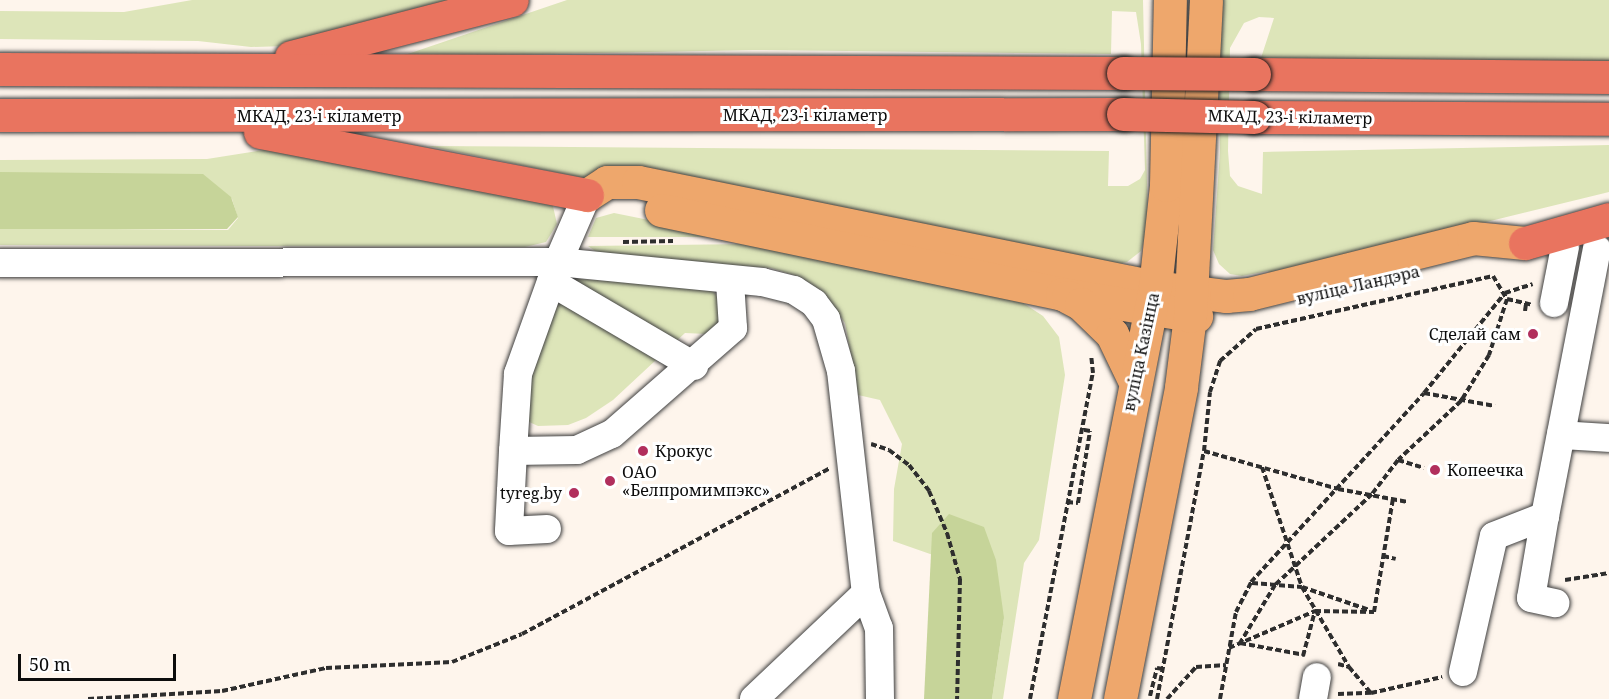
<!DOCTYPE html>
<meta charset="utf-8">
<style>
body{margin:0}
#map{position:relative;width:1609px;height:699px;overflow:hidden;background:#fef5ec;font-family:"Noto Serif",serif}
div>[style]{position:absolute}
.green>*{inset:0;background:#dde5b9}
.forest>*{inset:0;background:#c6d499}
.path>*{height:4px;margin-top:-2px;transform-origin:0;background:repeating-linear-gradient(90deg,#2e2e2e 0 6px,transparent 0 9px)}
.roads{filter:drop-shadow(0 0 2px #3f3f3f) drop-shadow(0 0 2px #3f3f3f)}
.minor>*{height:28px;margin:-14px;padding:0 14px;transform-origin:14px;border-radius:14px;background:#fff}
.major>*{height:33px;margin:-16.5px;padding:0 16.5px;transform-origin:16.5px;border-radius:16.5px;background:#eea76c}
.highway>*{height:33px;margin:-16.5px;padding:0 16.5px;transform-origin:16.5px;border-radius:16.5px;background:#e9745f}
.bridges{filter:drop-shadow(0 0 2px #1d1d1d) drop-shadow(0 0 2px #1d1d1d)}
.highway-bridge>*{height:33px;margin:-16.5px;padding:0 16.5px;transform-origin:16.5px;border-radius:16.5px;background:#e9745f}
.dots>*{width:16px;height:16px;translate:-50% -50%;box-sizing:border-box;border:3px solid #fff;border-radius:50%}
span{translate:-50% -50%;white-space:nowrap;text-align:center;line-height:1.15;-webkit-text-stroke:6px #fff;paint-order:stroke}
.street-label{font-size:16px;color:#0c0c0c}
.poi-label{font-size:16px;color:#0c0c0c}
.right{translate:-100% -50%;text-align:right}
.left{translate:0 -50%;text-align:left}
.scale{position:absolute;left:18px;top:654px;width:158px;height:27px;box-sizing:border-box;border:3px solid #0c0c0c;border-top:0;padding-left:8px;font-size:18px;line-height:21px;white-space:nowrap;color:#0c0c0c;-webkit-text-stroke:4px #fff;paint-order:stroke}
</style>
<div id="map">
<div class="green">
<div style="clip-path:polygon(192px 0,466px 0,287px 46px,251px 47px,198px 41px,0 39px,0 11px,124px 12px)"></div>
<div style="clip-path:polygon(567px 0,1143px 0,1148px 228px,1141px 251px,1127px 262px,1108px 266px,589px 179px,428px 146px,1109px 151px,1108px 186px,1128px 186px,1140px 179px,1145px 170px,1141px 44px,1136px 12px,1112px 11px,1111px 54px,754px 50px,399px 57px)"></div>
<div style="clip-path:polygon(1218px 0,1609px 0,1609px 63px,1259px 64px,1274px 18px,1259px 17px,1244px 23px,1230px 48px,1228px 151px,1230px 176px,1238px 186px,1262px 194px,1263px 152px,1609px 145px,1609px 192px,1270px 275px,1268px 271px,1242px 276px,1230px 274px,1219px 264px,1213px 250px,1220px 152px)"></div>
<div style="clip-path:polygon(270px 149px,552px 202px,557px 224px,546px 242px,525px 247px,0 245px,0 228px,228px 230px,238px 218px,232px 199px,203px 175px,0 173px,0 160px,207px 159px)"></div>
<div style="clip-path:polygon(614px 213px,733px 237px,588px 237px,596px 218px)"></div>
<div style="clip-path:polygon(749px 244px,1017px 299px,1043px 316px,1059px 337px,1065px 375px,1039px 540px,1024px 563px,1003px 699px,992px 699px,1004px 618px,932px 533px,933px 555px,893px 541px,894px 489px,902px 444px,880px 400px,858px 395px,845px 323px,823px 292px,800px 277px,771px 268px,604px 257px,588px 246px)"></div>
<div style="clip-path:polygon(577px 279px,699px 286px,713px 291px,719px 299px,720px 322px,707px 334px,685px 333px,613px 400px,586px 418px,568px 425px,538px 426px,527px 421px,532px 363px,566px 284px)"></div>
</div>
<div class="forest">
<div style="clip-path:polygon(0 172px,203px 174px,231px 197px,238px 217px,227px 229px,0 229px)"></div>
<div style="clip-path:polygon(949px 514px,984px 527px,996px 560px,1004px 618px,992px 699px,924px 699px,932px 533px)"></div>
</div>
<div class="path">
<div style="left:623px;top:242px;width:50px;rotate:-1.1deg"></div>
<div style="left:1507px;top:299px;width:26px;rotate:13deg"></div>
<div style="left:1525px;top:311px;width:7px;rotate:-82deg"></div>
<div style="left:1424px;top:393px;width:72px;rotate:10.4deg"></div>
<div style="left:871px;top:444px;width:19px;rotate:18deg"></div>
<div style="left:889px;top:450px;width:25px;rotate:37deg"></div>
<div style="left:909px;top:465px;width:33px;rotate:52deg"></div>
<div style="left:929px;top:491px;width:46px;rotate:66.8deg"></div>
<div style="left:947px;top:533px;width:48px;rotate:74.2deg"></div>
<div style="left:960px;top:579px;width:120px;rotate:91.4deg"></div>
<div style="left:1204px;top:451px;width:139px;rotate:15.8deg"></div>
<div style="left:1338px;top:489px;width:71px;rotate:10.5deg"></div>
<div style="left:1398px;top:460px;width:27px;rotate:17deg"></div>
<div style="left:1262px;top:467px;width:126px;rotate:71.6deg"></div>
<div style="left:1302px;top:587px;width:93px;rotate:59.6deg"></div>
<div style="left:1349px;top:667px;width:34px;rotate:50deg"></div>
<div style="left:1371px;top:693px;width:73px;rotate:-12.7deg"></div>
<div style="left:1067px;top:502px;width:11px;rotate:5deg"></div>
<div style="left:1078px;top:503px;width:73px;rotate:-80.5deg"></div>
<div style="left:1090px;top:431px;width:10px;rotate:-169deg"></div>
<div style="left:1383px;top:556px;width:13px;rotate:13deg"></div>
<div style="left:1565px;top:580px;width:45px;rotate:-9deg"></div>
<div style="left:1252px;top:583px;width:50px;rotate:4.6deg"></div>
<div style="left:1302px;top:587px;width:71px;rotate:18.9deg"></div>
<div style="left:1374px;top:612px;width:115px;rotate:-80.5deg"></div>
<div style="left:1229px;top:648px;width:94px;rotate:-23.3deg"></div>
<div style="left:1315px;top:611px;width:59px;rotate:1deg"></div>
<div style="left:1303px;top:656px;width:47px;rotate:-75.1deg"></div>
<div style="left:1338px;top:664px;width:11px;rotate:15deg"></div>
<div style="left:1338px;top:694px;width:33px;rotate:-2deg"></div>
<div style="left:1150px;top:696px;width:29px;rotate:-76deg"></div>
<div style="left:1157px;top:668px;width:6px;rotate:9deg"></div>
<div style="left:88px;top:699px;width:134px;rotate:-3.4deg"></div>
<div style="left:222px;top:691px;width:107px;rotate:-12.5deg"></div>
<div style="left:326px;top:668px;width:126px;rotate:-2.7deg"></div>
<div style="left:452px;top:662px;width:75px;rotate:-21.8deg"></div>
<div style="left:522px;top:634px;width:349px;rotate:-28.3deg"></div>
<div style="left:1030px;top:699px;width:332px;rotate:-79.1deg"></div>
<div style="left:1093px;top:373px;width:18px;rotate:-96deg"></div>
<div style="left:1157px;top:699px;width:252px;rotate:-79.3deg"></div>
<div style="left:1204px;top:451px;width:59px;rotate:-84.2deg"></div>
<div style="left:1210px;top:392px;width:33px;rotate:-72deg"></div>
<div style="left:1220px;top:361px;width:48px;rotate:-41.6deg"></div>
<div style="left:1256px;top:329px;width:243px;rotate:-12.6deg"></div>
<div style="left:1493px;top:276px;width:27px;rotate:59deg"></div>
<div style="left:1507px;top:299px;width:59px;rotate:107.8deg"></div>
<div style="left:1489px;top:355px;width:54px;rotate:121.3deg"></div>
<div style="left:1461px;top:401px;width:86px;rotate:136.9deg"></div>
<div style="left:1398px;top:460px;width:43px;rotate:127.4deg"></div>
<div style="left:1372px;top:494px;width:133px;rotate:136.8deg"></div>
<div style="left:1275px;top:585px;width:68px;rotate:121.1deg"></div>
<div style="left:1240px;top:643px;width:66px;rotate:10.5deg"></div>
<div style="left:1167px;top:699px;width:43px;rotate:-47.8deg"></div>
<div style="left:1196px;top:667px;width:30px;rotate:-4deg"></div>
<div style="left:1220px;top:699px;width:88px;rotate:-79.6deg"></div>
<div style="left:1236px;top:612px;width:34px;rotate:-63deg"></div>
<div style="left:1251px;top:582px;width:256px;rotate:-47.5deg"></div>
<div style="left:1424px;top:393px;width:129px;rotate:-51deg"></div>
<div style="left:1505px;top:293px;width:29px;rotate:-18deg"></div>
</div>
<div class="roads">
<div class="minor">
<div style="left:587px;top:195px;width:73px;rotate:113.4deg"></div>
<div style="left:558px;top:262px;width:205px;rotate:5.6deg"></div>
<div style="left:762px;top:282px;width:33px;rotate:14deg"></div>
<div style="left:794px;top:290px;width:24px;rotate:33deg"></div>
<div style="left:814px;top:303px;width:20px;rotate:53deg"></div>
<div style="left:826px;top:319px;width:54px;rotate:73.9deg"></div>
<div style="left:841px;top:371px;width:223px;rotate:83.6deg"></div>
<div style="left:866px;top:593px;width:37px;rotate:70deg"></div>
<div style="left:879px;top:628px;width:71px;rotate:89.2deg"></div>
<div style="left:0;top:263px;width:558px;rotate:-0.1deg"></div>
<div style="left:558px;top:262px;width:119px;rotate:109.7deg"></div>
<div style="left:518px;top:374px;width:77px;rotate:93.7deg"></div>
<div style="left:513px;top:451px;width:64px;rotate:-0.9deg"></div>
<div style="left:577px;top:450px;width:38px;rotate:-25deg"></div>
<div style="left:612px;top:434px;width:161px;rotate:-41.2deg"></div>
<div style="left:733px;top:328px;width:47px;rotate:-93.7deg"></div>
<div style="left:551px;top:282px;width:166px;rotate:30.4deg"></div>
<div style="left:1554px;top:303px;width:57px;rotate:-78.9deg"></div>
<div style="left:1561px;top:435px;width:48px;rotate:3.6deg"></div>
<div style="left:513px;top:451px;width:80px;rotate:92.9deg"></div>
<div style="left:509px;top:531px;width:38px;rotate:-3deg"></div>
<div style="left:1545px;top:516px;width:83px;rotate:99.7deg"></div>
<div style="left:1531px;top:598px;width:25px;rotate:12deg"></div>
<div style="left:1463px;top:672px;width:139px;rotate:-77.2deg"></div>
<div style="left:1494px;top:536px;width:55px;rotate:-21.4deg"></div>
<div style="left:1545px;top:516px;width:272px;rotate:-79deg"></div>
<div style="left:754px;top:699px;width:154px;rotate:-43.4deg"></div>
<div style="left:1313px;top:699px;width:22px;rotate:-80deg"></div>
</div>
<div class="major">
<div style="left:587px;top:195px;width:24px;rotate:-33deg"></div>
<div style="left:607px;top:182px;width:31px"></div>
<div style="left:638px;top:182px;width:528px;rotate:11.48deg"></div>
<div style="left:1155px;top:287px;width:72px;rotate:7.2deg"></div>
<div style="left:1226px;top:296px;width:23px;rotate:-5deg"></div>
<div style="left:1249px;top:294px;width:231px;rotate:-14deg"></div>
<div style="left:1473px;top:238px;width:52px;rotate:5.5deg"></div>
<div style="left:661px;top:210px;width:410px;rotate:11.8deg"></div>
<div style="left:1062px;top:294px;width:136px;rotate:9.3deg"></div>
<div style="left:1068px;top:297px;width:15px;rotate:28deg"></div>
<div style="left:1081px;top:304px;width:43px;rotate:44.1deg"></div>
<div style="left:1112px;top:334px;width:51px;rotate:64.4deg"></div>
<div style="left:1074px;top:699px;width:420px;rotate:-78.9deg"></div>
<div style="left:1155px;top:287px;width:103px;rotate:-83.8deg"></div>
<div style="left:1166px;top:185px;width:185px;rotate:-88.8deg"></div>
<div style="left:1120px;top:699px;width:318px;rotate:-78.9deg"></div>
<div style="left:1181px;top:387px;width:72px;rotate:-82.8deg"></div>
<div style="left:1190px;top:316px;width:316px;rotate:-87.1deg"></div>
</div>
<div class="highway">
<div style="left:291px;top:57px;width:228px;rotate:-14.5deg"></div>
<div style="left:0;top:69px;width:1123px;rotate:0.2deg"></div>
<div style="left:1254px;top:74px;width:355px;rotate:0.5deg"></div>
<div style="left:0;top:115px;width:1123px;rotate:-0.05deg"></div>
<div style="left:1254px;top:117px;width:355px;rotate:0.3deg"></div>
<div style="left:260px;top:132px;width:333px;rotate:10.9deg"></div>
<div style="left:1525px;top:243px;width:87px;rotate:-15.9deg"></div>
</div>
</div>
<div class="bridges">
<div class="highway-bridge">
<div style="left:1123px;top:73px;width:131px;rotate:0.4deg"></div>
<div style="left:1123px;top:114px;width:131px;rotate:1.3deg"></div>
</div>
</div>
<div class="dots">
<div style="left:1533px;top:334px;background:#b12f5d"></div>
<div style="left:643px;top:451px;background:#b12f5d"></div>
<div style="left:1435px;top:470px;background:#b12f5d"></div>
<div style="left:610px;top:481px;background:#b12f5d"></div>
<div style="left:574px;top:493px;background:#b12f5d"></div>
</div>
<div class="street-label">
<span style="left:805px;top:115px">МКАД, 23-і кіламетр</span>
<span style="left:319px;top:116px">МКАД, 23-і кіламетр</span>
<span style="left:1290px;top:117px;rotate:1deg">МКАД, 23-і кіламетр</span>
<span style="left:1358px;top:285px;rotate:-13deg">вуліца Ландэра</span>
<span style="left:1141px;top:352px;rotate:-78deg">вуліца Казінца</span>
</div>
<div class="poi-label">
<span class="right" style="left:1521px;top:334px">Сделай сам</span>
<span class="left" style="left:655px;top:451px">Крокус</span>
<span class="left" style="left:1447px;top:470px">Копеечка</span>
<span class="left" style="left:622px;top:481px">ОАО<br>«Белпромимпэкс»</span>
<span class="right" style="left:562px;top:493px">tyreg.by</span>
</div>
<div class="scale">50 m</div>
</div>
